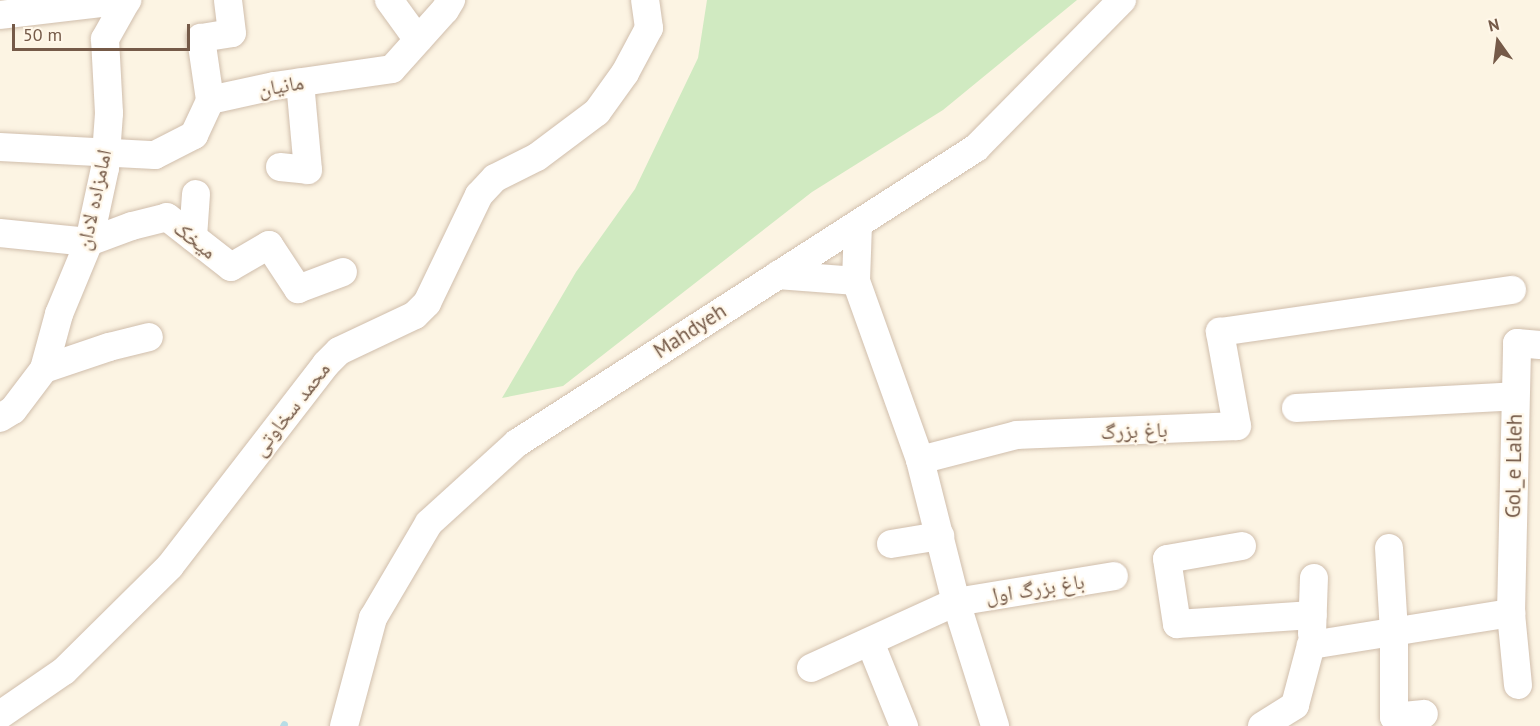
<!DOCTYPE html>
<meta charset="utf-8">
<style>
body{margin:0}
#map{position:relative;width:1540px;height:726px;overflow:hidden;background:#fcf4e3;font-family:"PT Sans","Noto Naskh Arabic",sans-serif}
div>[style]{position:absolute}
.green>*{inset:0;background:#d0eac1}
.stream>*{height:7px;margin:-3.5px;padding:0 3.5px;transform-origin:3.5px;border-radius:3.5px;background:#b7dde6}
.roads{filter:drop-shadow(0 0 2px #d0beac) drop-shadow(0 0 2px #d0beac)}
.minor>*{height:28px;margin:-14px;padding:0 14px;transform-origin:14px;border-radius:14px;background:#fff}
span{translate:-50% -50%;white-space:nowrap;text-align:center;line-height:1.15;-webkit-text-stroke:4.5px #fff7e9;paint-order:stroke}
.street-label{font-size:21px;color:#755a48}
.north{position:absolute;left:1468px;top:12px;width:60px;height:60px;-webkit-text-stroke:4px #fff7e9;paint-order:stroke;rotate:346deg;font-size:16px;font-weight:700;line-height:24px;text-align:center;color:#755a48}
.north::after{content:'';display:block;margin:auto;width:21px;height:27px;background:#755a48;clip-path:polygon(50% 0,100% 100%,50% 72%,0 100%)}
.scale{position:absolute;left:12px;top:24px;width:178px;height:27px;box-sizing:border-box;border:3px solid #755a48;border-top:0;padding-left:8px;font-size:18px;line-height:21px;white-space:nowrap;color:#755a48;-webkit-text-stroke:4px #fff7e9;paint-order:stroke}
</style>
<div id="map">
<div class="green">
<div style="clip-path:polygon(707px 0,1077px 0,943px 110px,812px 192px,563px 386px,502px 398px,576px 272px,635px 189px,698px 58px)"></div>
</div>
<div class="stream">
<div style="left:283px;top:726px;width:2px;rotate:-63deg"></div>
</div>
<div class="roads">
<div class="minor">
<div style="left:389px;top:0;width:49px;rotate:54.1deg"></div>
<div style="left:0;top:15px;width:128px;rotate:-6.7deg"></div>
<div style="left:210px;top:100px;width:63px;rotate:-98.3deg"></div>
<div style="left:201px;top:38px;width:31px;rotate:-9deg"></div>
<div style="left:232px;top:33px;width:33px;rotate:-97deg"></div>
<div style="left:0;top:147px;width:155px;rotate:3deg"></div>
<div style="left:155px;top:155px;width:44px;rotate:-27.1deg"></div>
<div style="left:194px;top:135px;width:38px;rotate:-65deg"></div>
<div style="left:210px;top:100px;width:66px;rotate:-12.3deg"></div>
<div style="left:274px;top:86px;width:119px;rotate:-8.2deg"></div>
<div style="left:392px;top:69px;width:79px;rotate:-48.1deg"></div>
<div style="left:445px;top:10px;width:12px;rotate:-59deg"></div>
<div style="left:280px;top:167px;width:28px;rotate:6deg"></div>
<div style="left:308px;top:170px;width:88px;rotate:-95.2deg"></div>
<div style="left:858px;top:224px;width:57px;rotate:92deg"></div>
<div style="left:856px;top:281px;width:190px;rotate:70.3deg"></div>
<div style="left:920px;top:460px;width:146px;rotate:75.8deg"></div>
<div style="left:956px;top:602px;width:130px;rotate:72.5deg"></div>
<div style="left:0;top:233px;width:89px;rotate:5.8deg"></div>
<div style="left:89px;top:242px;width:46px;rotate:-20.4deg"></div>
<div style="left:132px;top:226px;width:36px;rotate:-14deg"></div>
<div style="left:167px;top:217px;width:81px;rotate:38deg"></div>
<div style="left:231px;top:267px;width:44px;rotate:-30.1deg"></div>
<div style="left:269px;top:245px;width:53px;rotate:56.6deg"></div>
<div style="left:298px;top:289px;width:48px;rotate:-20.7deg"></div>
<div style="left:193px;top:237px;width:43px;rotate:-86deg"></div>
<div style="left:778px;top:275px;width:78px;rotate:4.4deg"></div>
<div style="left:44px;top:369px;width:69px;rotate:-18.7deg"></div>
<div style="left:109px;top:347px;width:41px;rotate:-14deg"></div>
<div style="left:1296px;top:408px;width:219px;rotate:-3.1deg"></div>
<div style="left:0;top:418px;width:15px;rotate:-32deg"></div>
<div style="left:13px;top:410px;width:51px;rotate:-52.9deg"></div>
<div style="left:44px;top:369px;width:57px;rotate:-74.7deg"></div>
<div style="left:59px;top:314px;width:78px;rotate:-67.4deg"></div>
<div style="left:89px;top:242px;width:76px;rotate:-77.8deg"></div>
<div style="left:105px;top:168px;width:55px;rotate:-85.8deg"></div>
<div style="left:109px;top:113px;width:74px;rotate:-93.1deg"></div>
<div style="left:105px;top:39px;width:45px;rotate:-60.6deg"></div>
<div style="left:920px;top:460px;width:100px;rotate:-14.5deg"></div>
<div style="left:1017px;top:435px;width:220px;rotate:-2.3deg"></div>
<div style="left:1237px;top:426px;width:96px;rotate:-100.3deg"></div>
<div style="left:1220px;top:332px;width:295px;rotate:-8.2deg"></div>
<div style="left:891px;top:544px;width:50px;rotate:-9.3deg"></div>
<div style="left:1242px;top:546px;width:76px;rotate:170.2deg"></div>
<div style="left:1167px;top:559px;width:66px;rotate:81.3deg"></div>
<div style="left:1177px;top:624px;width:136px;rotate:-3.8deg"></div>
<div style="left:1389px;top:548px;width:84px;rotate:86.6deg"></div>
<div style="left:1394px;top:632px;width:85px;rotate:90deg"></div>
<div style="left:1394px;top:717px;width:30px;rotate:-6deg"></div>
<div style="left:1312px;top:634px;width:56px;rotate:-88deg"></div>
<div style="left:870px;top:642px;width:91px;rotate:68deg"></div>
<div style="left:811px;top:668px;width:159px;rotate:-24.5deg"></div>
<div style="left:956px;top:602px;width:160px;rotate:-9.3deg"></div>
<div style="left:1518px;top:685px;width:72px;rotate:-95.6deg"></div>
<div style="left:1511px;top:613px;width:270px;rotate:-88.7deg"></div>
<div style="left:1517px;top:343px;width:23px;rotate:5deg"></div>
<div style="left:0;top:715px;width:78px;rotate:-34.5deg"></div>
<div style="left:64px;top:671px;width:149px;rotate:-44.7deg"></div>
<div style="left:170px;top:566px;width:255px;rotate:-52.3deg"></div>
<div style="left:326px;top:364px;width:18px;rotate:-45deg"></div>
<div style="left:339px;top:351px;width:84px;rotate:-25.3deg"></div>
<div style="left:415px;top:315px;width:17px;rotate:-45deg"></div>
<div style="left:427px;top:303px;width:120px;rotate:-64.3deg"></div>
<div style="left:479px;top:195px;width:23px;rotate:-47deg"></div>
<div style="left:495px;top:178px;width:47px;rotate:-26.6deg"></div>
<div style="left:537px;top:157px;width:75px;rotate:-36.9deg"></div>
<div style="left:597px;top:112px;width:48px;rotate:-54.3deg"></div>
<div style="left:625px;top:73px;width:51px;rotate:-61.9deg"></div>
<div style="left:649px;top:28px;width:28px;rotate:-98deg"></div>
<div style="left:344px;top:726px;width:112px;rotate:-75deg"></div>
<div style="left:373px;top:618px;width:110px;rotate:-59.5deg"></div>
<div style="left:429px;top:523px;width:119px;rotate:-42.3deg"></div>
<div style="left:517px;top:443px;width:546px;rotate:-32.73deg"></div>
<div style="left:976px;top:148px;width:208px;rotate:-45.4deg"></div>
<div style="left:1262px;top:726px;width:39px;rotate:-32deg"></div>
<div style="left:1295px;top:705px;width:62px;rotate:-75.1deg"></div>
<div style="left:1311px;top:645px;width:203px;rotate:-9.1deg"></div>
</div>
</div>
<div class="street-label">
<span style="left:281px;top:86px;rotate:-10deg">مانیان</span>
<span style="left:94px;top:200px;rotate:-78deg">امامزاده لادان</span>
<span style="left:195px;top:240px;rotate:38deg">میخک</span>
<span style="left:690px;top:331px;rotate:-33deg">Mahdyeh</span>
<span style="left:291px;top:409px;rotate:-52deg">محمد سخاوتی</span>
<span style="left:1134px;top:431px;rotate:-2deg">باغ بزرگ</span>
<span style="left:1514px;top:466px;rotate:-89deg">Gol_e Laleh</span>
<span style="left:1035px;top:589px;rotate:-9deg">باغ بزرگ اول</span>
</div>
<div class="north">N</div>
<div class="scale">50 m</div>
</div>
